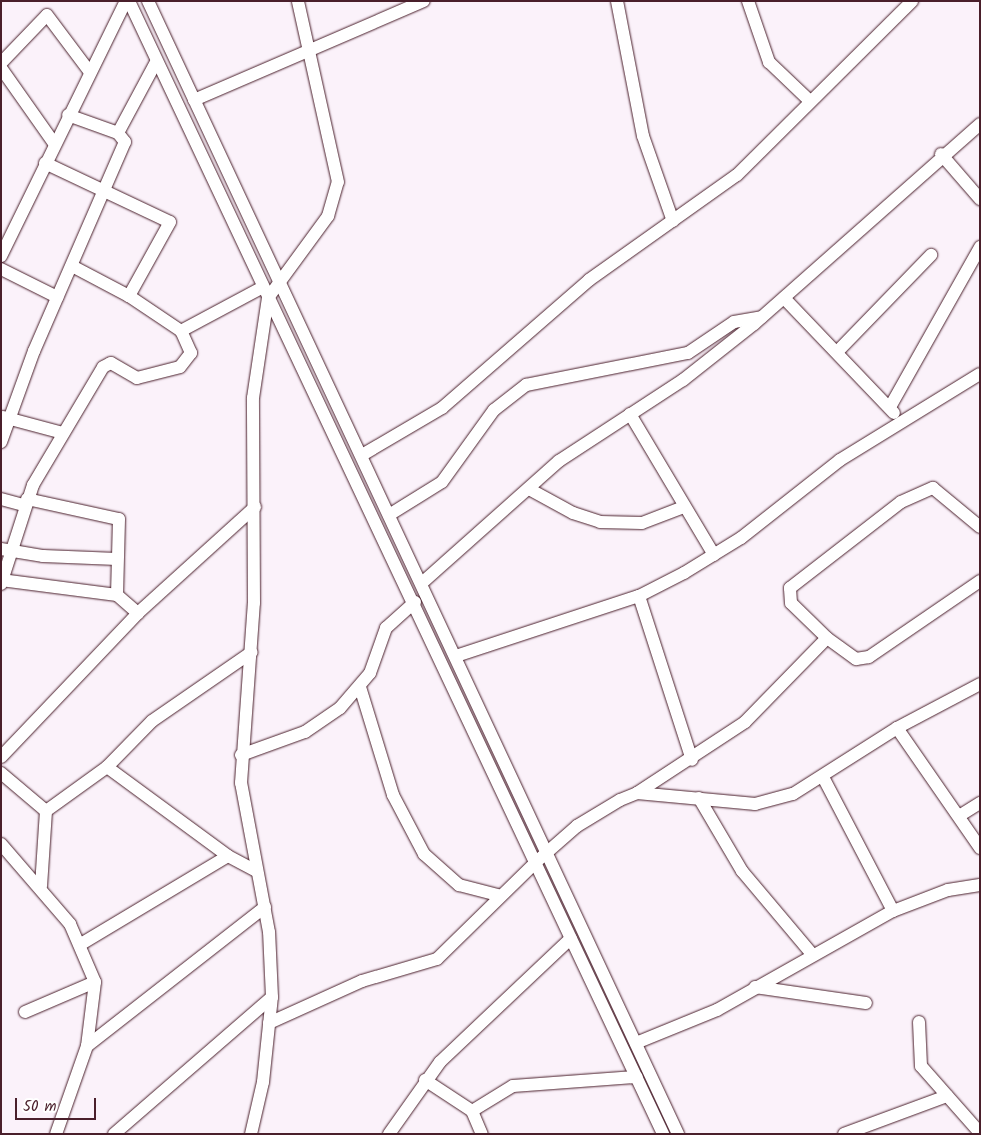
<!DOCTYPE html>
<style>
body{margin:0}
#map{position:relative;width:981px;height:1135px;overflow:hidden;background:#fbf2fa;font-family:Kalam,sans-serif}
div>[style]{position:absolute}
.roads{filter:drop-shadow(0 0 1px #4a1f2b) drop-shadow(0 0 1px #4a1f2b)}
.minor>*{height:12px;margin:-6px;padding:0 6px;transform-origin:6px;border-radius:6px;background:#fff}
span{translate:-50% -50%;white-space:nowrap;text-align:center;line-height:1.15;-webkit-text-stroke:4.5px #fff;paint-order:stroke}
.frame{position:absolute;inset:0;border:2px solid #4a1f2b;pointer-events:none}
.scale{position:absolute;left:15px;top:1098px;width:81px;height:22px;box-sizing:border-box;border:2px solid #4a1f2b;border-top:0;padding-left:6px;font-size:15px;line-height:18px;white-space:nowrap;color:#4a1f2b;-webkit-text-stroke:4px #fff;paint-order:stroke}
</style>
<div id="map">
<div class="roads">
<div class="minor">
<div style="left:129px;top:1px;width:1253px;rotate:64.76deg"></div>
<div style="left:148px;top:1px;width:1251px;rotate:64.93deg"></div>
<div style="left:617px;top:1px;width:137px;rotate:79.1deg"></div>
<div style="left:643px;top:136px;width:90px;rotate:70.6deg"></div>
<div style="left:748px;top:1px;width:65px;rotate:71deg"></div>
<div style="left:769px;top:62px;width:57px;rotate:43.6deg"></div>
<div style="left:1px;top:63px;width:66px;rotate:-46.2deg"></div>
<div style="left:47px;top:15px;width:70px;rotate:53.1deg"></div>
<div style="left:1px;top:68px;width:92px;rotate:54.8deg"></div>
<div style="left:194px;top:100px;width:250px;rotate:-23.3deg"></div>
<div style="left:118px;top:133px;width:81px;rotate:-61.8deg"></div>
<div style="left:941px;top:154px;width:60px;rotate:49.1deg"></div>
<div style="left:45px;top:163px;width:138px;rotate:25.3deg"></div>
<div style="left:170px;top:222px;width:85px;rotate:119deg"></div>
<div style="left:1px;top:256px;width:284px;rotate:-63.9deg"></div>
<div style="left:72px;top:266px;width:64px;rotate:27.8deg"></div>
<div style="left:129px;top:296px;width:63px;rotate:33.9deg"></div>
<div style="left:181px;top:331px;width:93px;rotate:-28.2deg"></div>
<div style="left:1px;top:269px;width:63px;rotate:26.6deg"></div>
<div style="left:784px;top:298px;width:159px;rotate:46.3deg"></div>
<div style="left:838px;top:351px;width:134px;rotate:-45.9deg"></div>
<div style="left:890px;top:407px;width:184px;rotate:-60.6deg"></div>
<div style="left:630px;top:414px;width:164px;rotate:59.2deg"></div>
<div style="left:3px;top:417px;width:62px;rotate:14.9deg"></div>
<div style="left:1px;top:442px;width:97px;rotate:-70.1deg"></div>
<div style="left:34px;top:351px;width:228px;rotate:-66.5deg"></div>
<div style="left:125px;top:142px;width:11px;rotate:-128deg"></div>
<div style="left:118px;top:133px;width:53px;rotate:-160.2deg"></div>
<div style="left:362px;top:455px;width:93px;rotate:-30.4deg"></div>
<div style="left:442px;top:408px;width:195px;rotate:-41deg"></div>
<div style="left:589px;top:280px;width:181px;rotate:-35.4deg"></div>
<div style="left:737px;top:175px;width:247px;rotate:-44.8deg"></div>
<div style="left:529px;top:489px;width:50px;rotate:28.6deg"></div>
<div style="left:573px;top:513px;width:28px;rotate:18deg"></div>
<div style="left:600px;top:522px;width:42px;rotate:1.4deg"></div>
<div style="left:642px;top:523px;width:45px;rotate:-20.9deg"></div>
<div style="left:1px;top:499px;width:24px;rotate:15deg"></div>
<div style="left:27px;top:499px;width:94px;rotate:12.3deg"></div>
<div style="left:119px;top:519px;width:76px;rotate:91.5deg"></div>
<div style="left:389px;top:515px;width:62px;rotate:-31.9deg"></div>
<div style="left:442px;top:482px;width:89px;rotate:-54.2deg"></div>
<div style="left:494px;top:410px;width:41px;rotate:-38deg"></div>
<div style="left:526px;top:385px;width:165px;rotate:-11.2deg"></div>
<div style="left:688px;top:353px;width:55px;rotate:-34deg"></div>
<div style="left:734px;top:322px;width:28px;rotate:-10deg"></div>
<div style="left:1px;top:549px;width:43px;rotate:9.5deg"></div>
<div style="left:43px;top:556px;width:74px;rotate:2.3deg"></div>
<div style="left:1px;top:580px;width:117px;rotate:7.4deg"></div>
<div style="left:117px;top:595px;width:28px;rotate:41deg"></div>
<div style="left:423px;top:582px;width:182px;rotate:-41.7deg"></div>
<div style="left:559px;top:461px;width:148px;rotate:-33.2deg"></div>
<div style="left:683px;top:380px;width:90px;rotate:-38.3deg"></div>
<div style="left:754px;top:324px;width:302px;rotate:-41.5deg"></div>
<div style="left:1px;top:584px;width:104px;rotate:-72.1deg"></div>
<div style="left:33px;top:485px;width:137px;rotate:-59.3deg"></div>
<div style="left:103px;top:367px;width:9px;rotate:-27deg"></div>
<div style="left:111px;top:363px;width:30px;rotate:30deg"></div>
<div style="left:137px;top:378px;width:44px;rotate:-14.3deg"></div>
<div style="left:180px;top:367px;width:18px;rotate:-52deg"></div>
<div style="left:191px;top:353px;width:24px;rotate:-114deg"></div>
<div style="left:639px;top:596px;width:172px;rotate:72.1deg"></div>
<div style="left:827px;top:638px;width:50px;rotate:-135.8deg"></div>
<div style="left:791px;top:603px;width:15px;rotate:-94deg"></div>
<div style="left:790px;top:588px;width:140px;rotate:-37.8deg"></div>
<div style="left:901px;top:502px;width:35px;rotate:-24deg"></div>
<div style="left:933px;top:488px;width:61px;rotate:39.7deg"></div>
<div style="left:456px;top:656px;width:193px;rotate:-18.2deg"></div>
<div style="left:639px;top:596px;width:51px;rotate:-27.1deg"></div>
<div style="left:684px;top:573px;width:67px;rotate:-31.6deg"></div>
<div style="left:741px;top:538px;width:126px;rotate:-38.2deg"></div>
<div style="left:840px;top:460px;width:164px;rotate:-31.6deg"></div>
<div style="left:360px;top:687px;width:113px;rotate:73deg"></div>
<div style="left:393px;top:795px;width:67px;rotate:62.3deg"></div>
<div style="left:424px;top:854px;width:47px;rotate:41.5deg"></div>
<div style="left:459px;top:885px;width:40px;rotate:14.4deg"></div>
<div style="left:897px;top:728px;width:146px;rotate:55.3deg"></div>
<div style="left:241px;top:755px;width:68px;rotate:-19.8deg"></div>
<div style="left:305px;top:732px;width:42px;rotate:-34.4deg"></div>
<div style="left:340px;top:708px;width:46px;rotate:-49.4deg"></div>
<div style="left:370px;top:673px;width:48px;rotate:-70.4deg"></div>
<div style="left:386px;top:628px;width:39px;rotate:-42deg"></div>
<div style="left:1px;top:757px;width:199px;rotate:-46.4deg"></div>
<div style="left:138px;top:613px;width:158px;rotate:-42.2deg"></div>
<div style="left:107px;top:767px;width:150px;rotate:36.3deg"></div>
<div style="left:228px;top:856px;width:32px;rotate:28deg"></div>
<div style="left:1px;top:773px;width:59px;rotate:40.2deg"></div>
<div style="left:46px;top:811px;width:75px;rotate:93.8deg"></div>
<div style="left:823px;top:777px;width:151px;rotate:62.4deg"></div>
<div style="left:637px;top:793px;width:129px;rotate:-33.3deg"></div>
<div style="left:745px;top:722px;width:117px;rotate:-45.7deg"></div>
<div style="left:827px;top:638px;width:36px;rotate:36deg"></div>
<div style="left:856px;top:659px;width:13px;rotate:-9deg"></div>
<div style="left:869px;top:657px;width:135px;rotate:-34.4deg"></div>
<div style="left:699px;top:798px;width:85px;rotate:59.5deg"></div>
<div style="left:742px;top:871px;width:109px;rotate:49.9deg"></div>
<div style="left:46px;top:811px;width:75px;rotate:-35.8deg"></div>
<div style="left:107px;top:767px;width:64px;rotate:-45.6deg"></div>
<div style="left:152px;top:721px;width:121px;rotate:-34.6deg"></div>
<div style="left:959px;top:816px;width:25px;rotate:-32deg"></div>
<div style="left:1px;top:844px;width:106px;rotate:49.2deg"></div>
<div style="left:70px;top:924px;width:63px;rotate:66.7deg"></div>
<div style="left:95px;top:982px;width:64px;rotate:97.1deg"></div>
<div style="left:87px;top:1046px;width:93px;rotate:109.4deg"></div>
<div style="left:81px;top:944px;width:171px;rotate:-30.9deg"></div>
<div style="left:755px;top:987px;width:112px;rotate:8.2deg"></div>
<div style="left:25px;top:1012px;width:76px;rotate:-23.2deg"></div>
<div style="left:919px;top:1022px;width:44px;rotate:87.4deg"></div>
<div style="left:921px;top:1066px;width:89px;rotate:48.6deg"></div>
<div style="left:269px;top:1023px;width:102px;rotate:-24.3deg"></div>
<div style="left:362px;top:981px;width:78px;rotate:-16.3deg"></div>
<div style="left:437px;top:959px;width:139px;rotate:-44.4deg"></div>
<div style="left:536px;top:862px;width:55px;rotate:-41.3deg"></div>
<div style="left:577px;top:826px;width:50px;rotate:-31.2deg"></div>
<div style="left:620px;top:800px;width:18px;rotate:-22deg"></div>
<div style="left:637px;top:793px;width:119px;rotate:5.3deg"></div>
<div style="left:755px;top:804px;width:39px;rotate:-15deg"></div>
<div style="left:793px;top:794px;width:123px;rotate:-32.4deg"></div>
<div style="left:897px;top:728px;width:94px;rotate:-27.9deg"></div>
<div style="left:636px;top:1043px;width:87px;rotate:-22.2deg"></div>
<div style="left:717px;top:1010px;width:202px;rotate:-29.4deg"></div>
<div style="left:893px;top:911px;width:59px;rotate:-20.9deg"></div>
<div style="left:948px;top:890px;width:32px;rotate:-9deg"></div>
<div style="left:87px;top:1046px;width:226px;rotate:-38deg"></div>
<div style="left:425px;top:1080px;width:56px;rotate:33.4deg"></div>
<div style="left:472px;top:1111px;width:48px;rotate:-31.4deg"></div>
<div style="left:513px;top:1086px;width:124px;rotate:-4.2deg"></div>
<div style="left:472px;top:1111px;width:25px;rotate:67deg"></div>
<div style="left:114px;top:1134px;width:209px;rotate:-40.9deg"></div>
<div style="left:251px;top:1134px;width:53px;rotate:-77deg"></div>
<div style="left:263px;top:1082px;width:85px;rotate:-84deg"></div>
<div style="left:272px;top:997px;width:65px;rotate:-92.6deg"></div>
<div style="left:269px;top:932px;width:152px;rotate:-100.6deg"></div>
<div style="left:241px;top:783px;width:180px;rotate:-85.9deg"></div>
<div style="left:254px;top:603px;width:205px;rotate:-90.3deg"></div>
<div style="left:253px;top:398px;width:101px;rotate:-81.5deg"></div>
<div style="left:268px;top:298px;width:102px;rotate:-53.8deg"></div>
<div style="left:328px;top:216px;width:35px;rotate:-74deg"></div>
<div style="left:338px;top:182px;width:185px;rotate:-102.5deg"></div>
<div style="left:389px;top:1134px;width:88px;rotate:-54.7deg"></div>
<div style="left:440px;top:1062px;width:180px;rotate:-43.4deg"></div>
<div style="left:844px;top:1134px;width:110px;rotate:-20.3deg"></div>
</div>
</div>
<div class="frame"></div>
<div class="scale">50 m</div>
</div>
